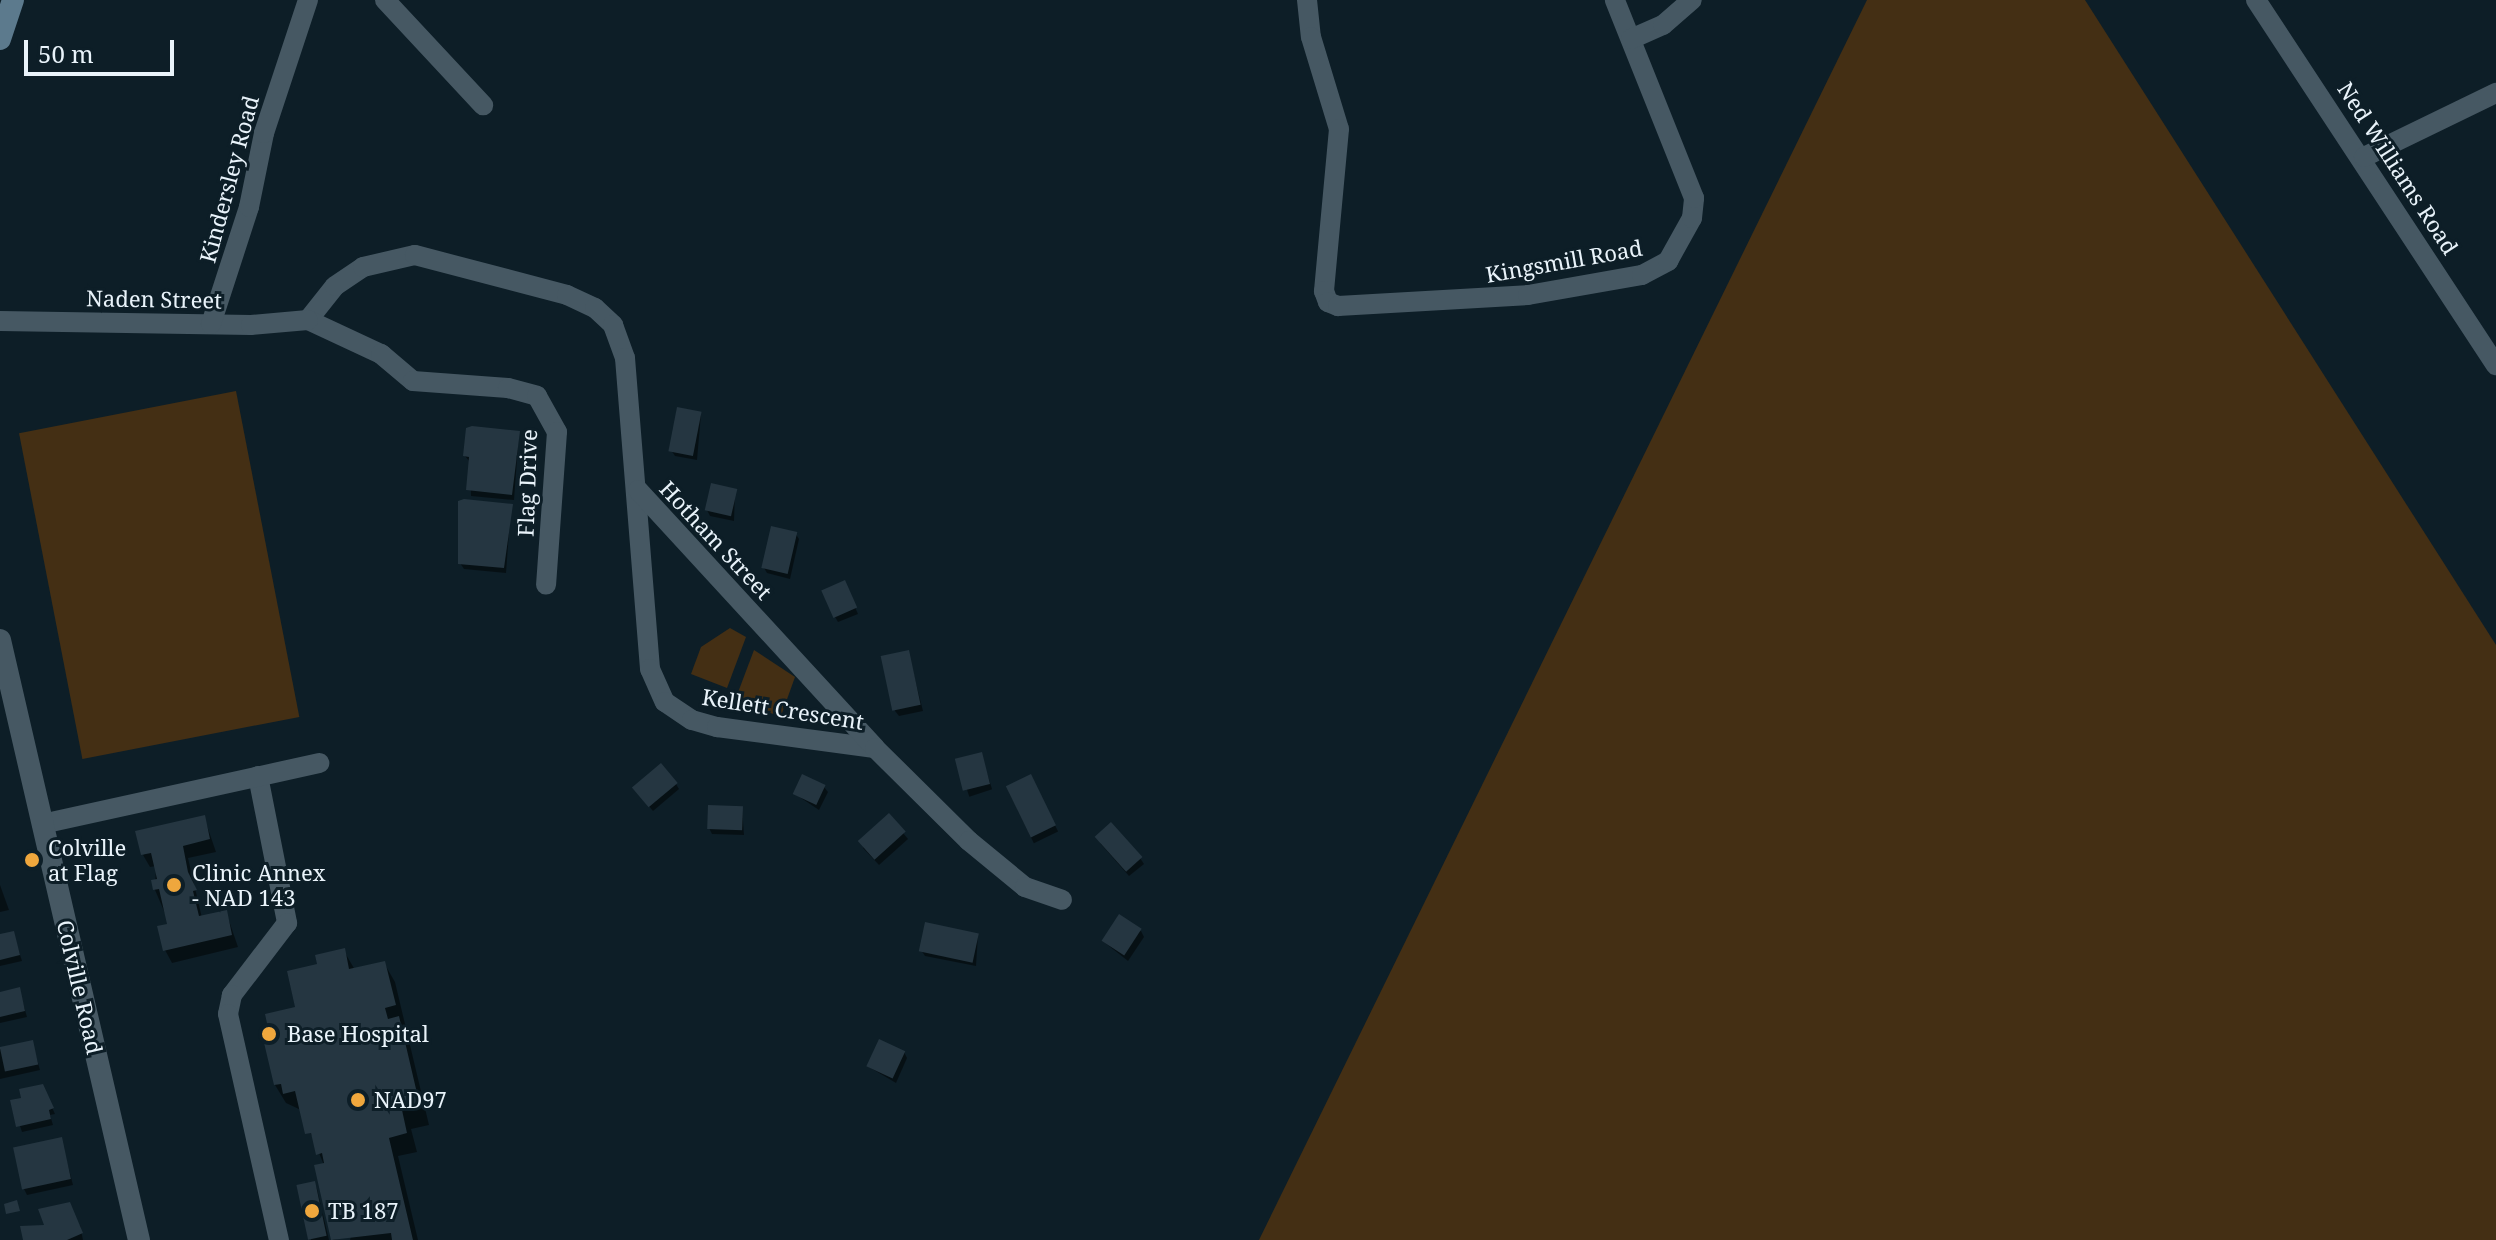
<!DOCTYPE html>
<style>
body{margin:0}
#map{position:relative;width:2496px;height:1240px;overflow:hidden;background:#0d1e27;font-family:"Noto Serif",serif}
div>[style]{position:absolute}
.green>*{inset:0;background:#442f14;transform-origin:0 0}
.shadow>*{inset:0;background:#0007;transform-origin:0 0}
.building>*{inset:0;background:#253641;transform-origin:0 0}
.minor>*{height:20px;margin:-10px;padding:0 10px;transform-origin:10px;border-radius:10px;background:#465863}
.tertiary>*{height:22px;margin:-11px;padding:0 11px;transform-origin:11px;border-radius:11px;background:#465863}
.secondary>*{height:22px;margin:-11px;padding:0 11px;transform-origin:11px;border-radius:11px;background:#5c7a8d}
.dots>*{width:22px;height:22px;translate:-50% -50%;box-sizing:border-box;border:4px solid #0d1e27;border-radius:50%}
span{translate:-50% -50%;white-space:nowrap;text-align:center;line-height:1.15;-webkit-text-stroke:6px #0d1e27;paint-order:stroke}
.street-label{font-size:22px;color:#e9f3fa}
.poi-label{font-size:22px;color:#e9f3fa}
.left{translate:0 -50%;text-align:left}
.scale{position:absolute;left:24px;top:40px;width:150px;height:36px;box-sizing:border-box;border:4px solid #e9f3fa;border-top:0;padding-left:10px;font-size:24px;line-height:28px;white-space:nowrap;color:#e9f3fa;-webkit-text-stroke:6px #0d1e27;paint-order:stroke}
</style>
<div id="map">
<div class="green">
<div style="clip-path:polygon(1867px 0,2085px 0,2496px 645px,2496px 1240px,1259px 1240px)"></div>
<div style="left:236px;top:391px;width:332px;height:221px;rotate:79deg"></div>
<div style="clip-path:polygon(730px 628px,746px 637px,727px 688px,691px 674px,701px 647px)"></div>
<div style="clip-path:polygon(754px 650px,795px 677px,781px 716px,734px 703px)"></div>
</div>
<div class="shadow">
<div style="clip-path:polygon(701px 414px,697px 460px,675px 456px,671px 450px)"></div>
<div style="clip-path:polygon(519px 432px,514px 500px,471px 496px,470px 462px,465px 456px)"></div>
<div style="clip-path:polygon(735px 490px,734px 521px,710px 516px,707px 510px)"></div>
<div style="clip-path:polygon(511px 505px,506px 573px,464px 569px,460px 563px)"></div>
<div style="clip-path:polygon(795px 533px,799px 539px,790px 579px,767px 573px,764px 568px)"></div>
<div style="clip-path:polygon(847px 589px,858px 614px,838px 622px,835px 617px)"></div>
<div style="clip-path:polygon(908px 652px,923px 711px,899px 716px,895px 711px)"></div>
<div style="left:981px;top:755px;width:36px;height:24px;rotate:72deg"></div>
<div style="left:1034px;top:782px;width:55px;height:27px;rotate:64deg"></div>
<div style="clip-path:polygon(676px 784px,679px 789px,653px 811px,638px 793px)"></div>
<div style="clip-path:polygon(824px 787px,828px 792px,819px 810px,795px 794px)"></div>
<div style="clip-path:polygon(742px 808px,744px 835px,712px 834px,709px 828px)"></div>
<div style="clip-path:polygon(889px 816px,908px 839px,879px 865px,863px 848px)"></div>
<div style="clip-path:polygon(204px 817px,216px 852px,188px 858px,202px 918px,226px 912px,238px 947px,172px 963px,165px 950px,170px 925px,155px 890px,156px 866px,150px 867px,143px 855px)"></div>
<div style="clip-path:polygon(1100px 843px,1140px 858px,1144px 864px,1129px 876px)"></div>
<div style="clip-path:polygon(0 885px,9px 910px,0 912px)"></div>
<div style="clip-path:polygon(1141px 931px,1144px 937px,1128px 961px,1104px 942px)"></div>
<div style="clip-path:polygon(13px 933px,22px 961px,0 966px,0 936px)"></div>
<div style="clip-path:polygon(978px 935px,976px 966px,925px 956px,921px 950px)"></div>
<div style="clip-path:polygon(344px 951px,355px 970px,384px 963px,395px 982px,429px 1125px,411px 1129px,417px 1152px,398px 1156px,418px 1240px,350px 1240px,351px 1236px,333px 1240px,316px 1167px,324px 1165px,301px 1110px,286px 1103px,275px 1085px,271px 1029px,298px 1008px,320px 966px)"></div>
<div style="clip-path:polygon(19px 989px,27px 1017px,0 1023px,0 994px)"></div>
<div style="clip-path:polygon(32px 1042px,40px 1070px,0 1079px,0 1049px)"></div>
<div style="clip-path:polygon(904px 1052px,907px 1058px,896px 1083px,869px 1067px)"></div>
<div style="clip-path:polygon(45px 1092px,55px 1114px,50px 1115px,53px 1125px,22px 1132px,12px 1102px)"></div>
<div style="clip-path:polygon(61px 1139px,73px 1185px,27px 1195px,24px 1189px)"></div>
<div style="clip-path:polygon(314px 1183px,317px 1189px,329px 1240px,311px 1240px)"></div>
<div style="clip-path:polygon(80px 1225px,83px 1240px,25px 1240px,47px 1227px)"></div>
</div>
<div class="building">
<div style="left:677px;top:407px;width:25px;height:45px;rotate:11deg"></div>
<div style="clip-path:polygon(472px 426px,520px 431px,512px 495px,466px 490px,469px 457px,463px 456px,466px 428px)"></div>
<div style="left:711px;top:483px;width:27px;height:28px;rotate:13deg"></div>
<div style="clip-path:polygon(464px 499px,513px 504px,504px 568px,458px 564px,458px 501px)"></div>
<div style="left:771px;top:526px;width:27px;height:43px;rotate:13deg"></div>
<div style="left:845px;top:580px;width:30px;height:26px;rotate:66deg"></div>
<div style="left:909px;top:650px;width:56px;height:29px;rotate:78deg"></div>
<div style="left:982px;top:752px;width:33px;height:28px;rotate:76deg"></div>
<div style="left:661px;top:763px;width:26px;height:38px;rotate:50deg"></div>
<div style="left:802px;top:774px;width:26px;height:22px;rotate:25deg"></div>
<div style="left:1031px;top:774px;width:57px;height:28px;rotate:64deg"></div>
<div style="left:708px;top:805px;width:35px;height:24px;rotate:2deg"></div>
<div style="left:889px;top:813px;width:25px;height:42px;rotate:48deg"></div>
<div style="clip-path:polygon(205px 815px,210px 839px,183px 846px,188px 872px,197px 890px,193px 891px,199px 916px,227px 910px,232px 935px,163px 951px,157px 926px,167px 924px,159px 889px,153px 890px,151px 880px,157px 879px,151px 853px,141px 855px,135px 831px)"></div>
<div style="left:1111px;top:822px;width:47px;height:22px;rotate:48deg"></div>
<div style="left:1119px;top:914px;width:27px;height:32px;rotate:33deg"></div>
<div style="left:925px;top:922px;width:55px;height:30px;rotate:12deg"></div>
<div style="clip-path:polygon(14px 931px,20px 955px,0 960px,0 934px)"></div>
<div style="clip-path:polygon(345px 948px,349px 969px,385px 961px,396px 1005px,385px 1008px,388px 1019px,399px 1016px,420px 1106px,402px 1110px,407px 1133px,389px 1138px,413px 1240px,392px 1240px,391px 1233px,331px 1240px,314px 1165px,324px 1163px,322px 1153px,316px 1155px,311px 1133px,305px 1134px,295px 1091px,283px 1094px,281px 1084px,274px 1085px,261px 1030px,268px 1028px,265px 1014px,295px 1007px,287px 971px,317px 964px,315px 955px)"></div>
<div style="clip-path:polygon(20px 987px,25px 1011px,0 1017px,0 992px)"></div>
<div style="left:879px;top:1039px;width:29px;height:30px;rotate:25deg"></div>
<div style="left:33px;top:1040px;width:25px;height:34px;rotate:78deg"></div>
<div style="clip-path:polygon(43px 1084px,54px 1108px,49px 1110px,51px 1119px,16px 1127px,10px 1100px,21px 1098px,19px 1089px)"></div>
<div style="left:62px;top:1137px;width:43px;height:50px;rotate:78deg"></div>
<div style="left:315px;top:1181px;width:56px;height:19px;rotate:78deg"></div>
<div style="clip-path:polygon(17px 1200px,20px 1211px,6px 1214px,4px 1204px)"></div>
<div style="clip-path:polygon(70px 1202px,83px 1233px,67px 1240px,23px 1240px,20px 1226px,44px 1225px,38px 1209px)"></div>
</div>
<div class="minor">
<div style="left:385px;top:0;width:144px;rotate:47deg"></div>
<div style="left:1307px;top:0;width:37px;rotate:84deg"></div>
<div style="left:1311px;top:37px;width:96px;rotate:73.1deg"></div>
<div style="left:1339px;top:129px;width:163px;rotate:95.3deg"></div>
<div style="left:1324px;top:291px;width:12px;rotate:70deg"></div>
<div style="left:1328px;top:302px;width:11px;rotate:22deg"></div>
<div style="left:1338px;top:306px;width:190px;rotate:-3.3deg"></div>
<div style="left:1528px;top:295px;width:116px;rotate:-10deg"></div>
<div style="left:1642px;top:275px;width:30px;rotate:-28deg"></div>
<div style="left:1668px;top:261px;width:49px;rotate:-60.8deg"></div>
<div style="left:1692px;top:218px;width:20px;rotate:-84deg"></div>
<div style="left:1694px;top:198px;width:213px;rotate:-111.8deg"></div>
<div style="left:2256px;top:0;width:437px;rotate:56.7deg"></div>
<div style="left:1631px;top:39px;width:35px;rotate:-24deg"></div>
<div style="left:1663px;top:25px;width:38px;rotate:-41deg"></div>
<div style="left:2364px;top:157px;width:147px;rotate:-25.9deg"></div>
<div style="left:308px;top:320px;width:43px;rotate:-51.5deg"></div>
<div style="left:335px;top:286px;width:34px;rotate:-34deg"></div>
<div style="left:363px;top:267px;width:53px;rotate:-13deg"></div>
<div style="left:415px;top:255px;width:157px;rotate:14.7deg"></div>
<div style="left:567px;top:295px;width:31px;rotate:25deg"></div>
<div style="left:595px;top:308px;width:25px;rotate:43deg"></div>
<div style="left:613px;top:325px;width:35px;rotate:70deg"></div>
<div style="left:625px;top:358px;width:312px;rotate:85.4deg"></div>
<div style="left:650px;top:669px;width:36px;rotate:66deg"></div>
<div style="left:665px;top:702px;width:32px;rotate:34deg"></div>
<div style="left:692px;top:720px;width:26px;rotate:16deg"></div>
<div style="left:717px;top:727px;width:159px;rotate:7.6deg"></div>
<div style="left:308px;top:320px;width:81px;rotate:25deg"></div>
<div style="left:381px;top:354px;width:42px;rotate:40.2deg"></div>
<div style="left:413px;top:381px;width:95px;rotate:4.2deg"></div>
<div style="left:508px;top:388px;width:30px;rotate:15deg"></div>
<div style="left:537px;top:396px;width:41px;rotate:60.9deg"></div>
<div style="left:557px;top:432px;width:153px;rotate:94.1deg"></div>
<div style="left:0;top:321px;width:251px;rotate:0.9deg"></div>
<div style="left:251px;top:325px;width:57px;rotate:-5deg"></div>
<div style="left:211px;top:324px;width:123px;rotate:-72deg"></div>
<div style="left:249px;top:207px;width:76px;rotate:-78.5deg"></div>
<div style="left:264px;top:133px;width:140px;rotate:-71.7deg"></div>
<div style="left:638px;top:490px;width:350px;rotate:47.4deg"></div>
<div style="left:875px;top:748px;width:132px;rotate:44.7deg"></div>
<div style="left:969px;top:841px;width:72px;rotate:39.4deg"></div>
<div style="left:1025px;top:887px;width:39px;rotate:19deg"></div>
<div style="left:258px;top:776px;width:150px;rotate:78.8deg"></div>
<div style="left:287px;top:923px;width:91px;rotate:127.4deg"></div>
<div style="left:232px;top:995px;width:19px;rotate:102deg"></div>
<div style="left:228px;top:1014px;width:232px;rotate:77.3deg"></div>
<div style="left:42px;top:824px;width:284px;rotate:-12.4deg"></div>
</div>
<div class="tertiary">
<div style="left:0;top:640px;width:616px;rotate:76.96deg"></div>
</div>
<div class="secondary">
<div style="left:0;top:39px;width:41px;rotate:-71.6deg"></div>
</div>
<div class="dots">
<div style="left:32px;top:860px;background:#efa73d"></div>
<div style="left:174px;top:885px;background:#efa73d"></div>
<div style="left:269px;top:1034px;background:#efa73d"></div>
<div style="left:358px;top:1100px;background:#efa73d"></div>
<div style="left:312px;top:1211px;background:#efa73d"></div>
</div>
<div class="street-label">
<span style="left:2398px;top:168px;rotate:57deg">Ned Williams Road</span>
<span style="left:229px;top:179px;rotate:-75deg">Kindersley Road</span>
<span style="left:1564px;top:261px;rotate:-10deg">Kingsmill Road</span>
<span style="left:154px;top:299px;rotate:1deg">Naden Street</span>
<span style="left:527px;top:483px;rotate:-88deg">Flag Drive</span>
<span style="left:716px;top:540px;rotate:47deg">Hotham Street</span>
<span style="left:783px;top:709px;rotate:9deg">Kellett Crescent</span>
<span style="left:80px;top:987px;rotate:77deg">Colville Road</span>
</div>
<div class="poi-label">
<span class="left" style="left:48px;top:860px">Colville<br>at Flag</span>
<span class="left" style="left:192px;top:885px">Clinic Annex<br>- NAD 143</span>
<span class="left" style="left:287px;top:1034px">Base Hospital</span>
<span class="left" style="left:374px;top:1100px">NAD97</span>
<span class="left" style="left:328px;top:1211px">TB 187</span>
</div>
<div class="scale">50 m</div>
</div>
